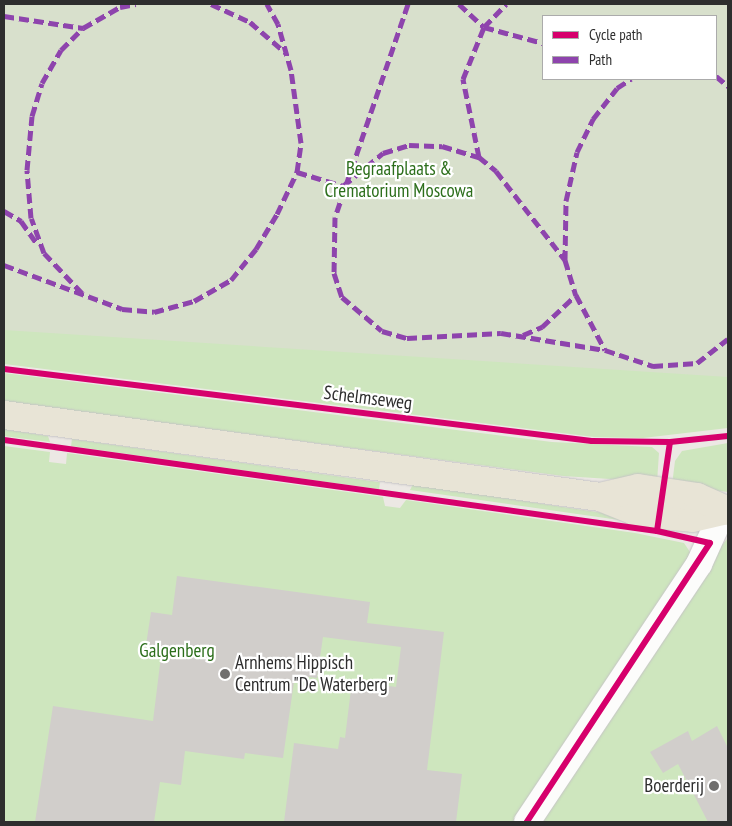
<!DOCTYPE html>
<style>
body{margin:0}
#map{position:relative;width:732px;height:826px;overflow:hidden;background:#ece8e4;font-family:"PT Sans Narrow",sans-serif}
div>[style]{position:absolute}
.green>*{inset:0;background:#cee6be;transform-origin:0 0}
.cemetery>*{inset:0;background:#d8e0cc}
.building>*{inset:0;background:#d1cecb}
.roads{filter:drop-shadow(0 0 1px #c5c4c5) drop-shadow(0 0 1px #c5c4c5)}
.minor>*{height:26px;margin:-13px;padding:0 13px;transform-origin:13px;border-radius:13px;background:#fcfcfb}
.major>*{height:28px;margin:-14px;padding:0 14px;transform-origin:14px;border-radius:14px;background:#e8e4d6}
.quiet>*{height:5px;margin-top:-2.5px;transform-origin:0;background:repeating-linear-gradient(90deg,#8e44ad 0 10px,transparent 0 15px)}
.cycleway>*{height:6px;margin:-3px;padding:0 3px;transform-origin:3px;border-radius:3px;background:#d6006c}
.dots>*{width:14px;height:14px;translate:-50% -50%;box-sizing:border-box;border:2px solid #fff;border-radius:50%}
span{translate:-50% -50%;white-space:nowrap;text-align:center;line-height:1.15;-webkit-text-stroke:4.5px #fff;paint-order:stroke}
.park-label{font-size:19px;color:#2c6e1b}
.street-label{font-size:19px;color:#2e2e2e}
.poi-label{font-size:19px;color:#2e2e2e}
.left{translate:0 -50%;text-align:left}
.right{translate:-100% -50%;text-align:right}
.frame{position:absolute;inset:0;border:5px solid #2e2e2e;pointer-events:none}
.legend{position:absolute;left:542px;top:15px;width:175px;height:65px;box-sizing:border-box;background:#fff;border:1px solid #ababab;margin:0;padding:6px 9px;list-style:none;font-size:15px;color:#2e2e2e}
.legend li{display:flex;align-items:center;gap:10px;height:25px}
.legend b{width:25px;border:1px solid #ababab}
</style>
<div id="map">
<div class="green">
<div style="clip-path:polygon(4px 272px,728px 345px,728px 428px,643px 438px,594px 437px,4px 364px)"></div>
<div style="clip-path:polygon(4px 373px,552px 442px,652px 447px,659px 453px,657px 482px,563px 476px,4px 402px)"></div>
<div style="clip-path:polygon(4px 429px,48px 436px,50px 442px,4px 436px)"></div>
<div style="left:72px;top:439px;width:311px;height:7px;rotate:8deg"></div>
<div style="clip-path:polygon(728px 443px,728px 492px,672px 485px,675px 461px,682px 451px)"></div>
<div style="clip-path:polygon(4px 446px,50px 452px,49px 462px,66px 464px,67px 453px,383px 497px,385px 506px,400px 508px,406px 500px,635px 533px,684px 543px,692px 555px,515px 822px,4px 822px)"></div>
<div style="clip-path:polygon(413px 484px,563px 507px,651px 520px,647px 524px,410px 490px)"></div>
<div style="clip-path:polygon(728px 538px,728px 822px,536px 822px,722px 545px)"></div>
</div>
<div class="cemetery">
<div style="clip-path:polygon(evenodd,4px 4px,728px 4px,728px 377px,4px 330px,4px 4px,543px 16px,716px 16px,716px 79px,543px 79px,543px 16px)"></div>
</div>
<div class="building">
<div style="clip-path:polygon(177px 576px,370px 602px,367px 623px,444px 632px,427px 770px,462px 774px,456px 822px,284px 822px,294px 743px,338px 749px,340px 737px,345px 738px,352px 681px,396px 687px,401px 647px,323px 637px,317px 678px,295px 675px,283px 758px,245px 753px,244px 759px,185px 751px,181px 785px,160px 782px,154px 822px,35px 822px,53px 706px,153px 721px,162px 648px,146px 645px,151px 612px,172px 615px)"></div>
<div style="clip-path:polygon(717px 726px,728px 748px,728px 822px,708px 822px,678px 764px,663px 773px,650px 752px,688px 731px,692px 741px)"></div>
</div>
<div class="roads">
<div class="minor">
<div style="left:527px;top:822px;width:310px;rotate:-56.3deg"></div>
<div style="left:699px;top:564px;width:58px;rotate:-65.6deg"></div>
</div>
<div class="major">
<div style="left:4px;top:415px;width:602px;rotate:7.83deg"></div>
<div style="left:600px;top:497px;width:37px;rotate:22deg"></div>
<div style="left:634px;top:511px;width:26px;rotate:9deg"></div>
<div style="left:660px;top:515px;width:32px;rotate:5deg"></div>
<div style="left:692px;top:518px;width:32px;rotate:-13deg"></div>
<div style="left:600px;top:497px;width:39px;rotate:-13deg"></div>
<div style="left:638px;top:488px;width:60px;rotate:8.7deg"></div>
<div style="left:697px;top:497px;width:34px;rotate:24deg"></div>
</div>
</div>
<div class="quiet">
<div style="left:211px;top:4px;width:43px;rotate:24.8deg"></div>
<div style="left:250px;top:22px;width:48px;rotate:40.7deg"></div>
<div style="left:408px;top:4px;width:225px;rotate:108.9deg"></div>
<div style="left:335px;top:217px;width:56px;rotate:91deg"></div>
<div style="left:334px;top:273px;width:25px;rotate:72deg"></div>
<div style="left:342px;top:297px;width:52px;rotate:40.4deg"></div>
<div style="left:382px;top:331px;width:26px;rotate:16deg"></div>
<div style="left:407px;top:338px;width:94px;rotate:-3deg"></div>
<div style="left:501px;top:333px;width:105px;rotate:9.3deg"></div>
<div style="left:605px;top:350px;width:51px;rotate:18.4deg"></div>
<div style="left:653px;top:366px;width:44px;rotate:-3.9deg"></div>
<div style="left:697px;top:363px;width:39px;rotate:-38deg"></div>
<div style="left:459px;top:4px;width:34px;rotate:43deg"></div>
<div style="left:484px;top:27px;width:61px;rotate:15.2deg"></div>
<div style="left:4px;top:16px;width:80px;rotate:8.6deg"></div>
<div style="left:716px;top:76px;width:16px;rotate:40deg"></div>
<div style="left:479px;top:157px;width:80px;rotate:-101.6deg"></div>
<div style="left:463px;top:79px;width:56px;rotate:-68deg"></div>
<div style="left:484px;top:27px;width:32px;rotate:-46deg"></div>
<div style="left:297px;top:172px;width:48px;rotate:16.9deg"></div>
<div style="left:343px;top:186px;width:52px;rotate:-39.5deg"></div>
<div style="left:383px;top:153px;width:27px;rotate:-17deg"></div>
<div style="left:409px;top:145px;width:33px;rotate:2deg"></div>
<div style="left:442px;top:146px;width:39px;rotate:17deg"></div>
<div style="left:479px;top:157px;width:22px;rotate:39deg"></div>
<div style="left:496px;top:171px;width:113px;rotate:52.2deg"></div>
<div style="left:565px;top:260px;width:59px;rotate:-89deg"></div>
<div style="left:566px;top:201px;width:50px;rotate:-77.3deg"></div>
<div style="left:577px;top:152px;width:37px;rotate:-64deg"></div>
<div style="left:593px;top:119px;width:39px;rotate:-52deg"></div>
<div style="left:617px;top:88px;width:17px;rotate:-33deg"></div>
<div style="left:4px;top:211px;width:20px;rotate:30deg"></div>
<div style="left:21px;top:221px;width:29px;rotate:55deg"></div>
<div style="left:565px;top:260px;width:37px;rotate:73deg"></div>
<div style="left:576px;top:295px;width:62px;rotate:62.2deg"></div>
<div style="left:4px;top:265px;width:126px;rotate:20.4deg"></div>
<div style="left:122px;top:309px;width:32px;rotate:5deg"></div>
<div style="left:154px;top:312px;width:41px;rotate:-15.4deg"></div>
<div style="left:194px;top:301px;width:43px;rotate:-29.6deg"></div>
<div style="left:231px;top:280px;width:40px;rotate:-51deg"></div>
<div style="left:256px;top:249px;width:41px;rotate:-59deg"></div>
<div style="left:277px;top:214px;width:47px;rotate:-64.5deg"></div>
<div style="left:297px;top:172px;width:29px;rotate:-82deg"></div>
<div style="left:301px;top:143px;width:74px;rotate:-97.8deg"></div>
<div style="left:291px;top:70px;width:48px;rotate:-105.8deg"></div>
<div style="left:278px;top:24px;width:23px;rotate:-119deg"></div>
<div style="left:82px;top:293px;width:55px;rotate:-133.5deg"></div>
<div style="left:44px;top:253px;width:37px;rotate:-110deg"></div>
<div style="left:31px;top:218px;width:48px;rotate:-94.8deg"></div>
<div style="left:27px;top:170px;width:54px;rotate:-84.7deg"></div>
<div style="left:32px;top:116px;width:34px;rotate:-73deg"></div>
<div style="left:42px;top:83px;width:38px;rotate:-60deg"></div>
<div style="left:61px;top:50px;width:31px;rotate:-45deg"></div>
<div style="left:83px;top:28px;width:43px;rotate:-29.6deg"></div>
<div style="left:120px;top:7px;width:16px;rotate:-11deg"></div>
<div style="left:523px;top:335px;width:21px;rotate:-23deg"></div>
<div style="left:542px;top:327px;width:47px;rotate:-43.3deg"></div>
</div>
<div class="cycleway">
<div style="left:4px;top:369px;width:592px;rotate:6.98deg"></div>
<div style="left:592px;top:441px;width:78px;rotate:0.7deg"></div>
<div style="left:670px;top:442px;width:58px;rotate:-5.9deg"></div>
<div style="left:4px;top:440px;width:659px;rotate:7.93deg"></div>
<div style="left:657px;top:531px;width:54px;rotate:12.8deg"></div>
<div style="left:710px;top:543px;width:334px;rotate:123.3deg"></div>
<div style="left:657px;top:531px;width:90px;rotate:-81.7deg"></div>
</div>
<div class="dots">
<div style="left:225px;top:674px;background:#706f6e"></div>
<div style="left:714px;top:786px;background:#706f6e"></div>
</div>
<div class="park-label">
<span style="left:399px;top:180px">Begraafplaats &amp;<br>Crematorium Moscowa</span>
<span style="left:177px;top:651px">Galgenberg</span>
</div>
<div class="street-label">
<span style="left:368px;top:398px;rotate:7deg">Schelmseweg</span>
</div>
<div class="poi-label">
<span class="left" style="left:235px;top:674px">Arnhems Hippisch<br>Centrum "De Waterberg"</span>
<span class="right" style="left:704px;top:786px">Boerderij</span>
</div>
<div class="frame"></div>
<ul class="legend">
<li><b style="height:6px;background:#d6006c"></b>Cycle path</li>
<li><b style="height:6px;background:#8e44ad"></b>Path</li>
</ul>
</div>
